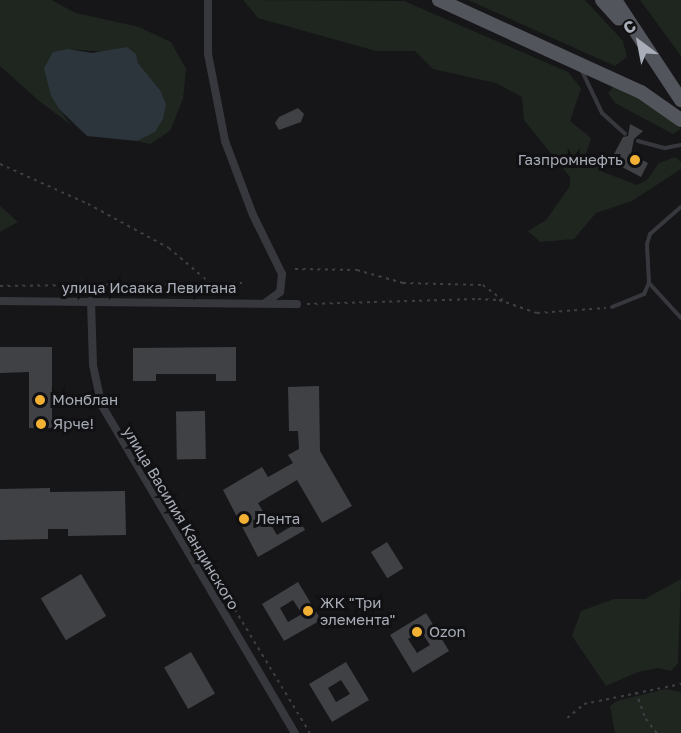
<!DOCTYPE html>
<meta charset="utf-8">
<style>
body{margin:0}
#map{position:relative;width:681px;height:733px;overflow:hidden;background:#161618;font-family:"Golos Text",sans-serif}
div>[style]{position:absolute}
.green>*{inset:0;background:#1e261f}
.water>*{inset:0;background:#2c353c}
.building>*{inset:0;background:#404145;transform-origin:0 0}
.path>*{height:1.5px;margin-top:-0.75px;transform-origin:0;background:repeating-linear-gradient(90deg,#3d3f44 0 3px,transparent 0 7.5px)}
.service>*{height:4px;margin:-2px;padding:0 2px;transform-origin:2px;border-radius:2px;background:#37383d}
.minor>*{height:8px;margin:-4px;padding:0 4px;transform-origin:4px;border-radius:4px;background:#37383d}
.primary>*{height:14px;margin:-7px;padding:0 7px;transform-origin:7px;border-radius:7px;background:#53555c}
.dots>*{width:16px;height:16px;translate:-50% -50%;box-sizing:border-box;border:3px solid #111113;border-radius:50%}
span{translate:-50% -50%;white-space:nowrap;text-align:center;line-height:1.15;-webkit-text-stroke:6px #111113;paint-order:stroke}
.poi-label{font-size:15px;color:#a8adb8}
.right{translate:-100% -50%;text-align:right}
.left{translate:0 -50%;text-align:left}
.street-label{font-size:15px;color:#a8adb8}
.north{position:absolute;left:609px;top:12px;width:60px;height:60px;-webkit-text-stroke:4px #111113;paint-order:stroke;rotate:328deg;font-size:16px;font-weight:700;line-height:24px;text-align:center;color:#a8adb8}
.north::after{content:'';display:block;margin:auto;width:21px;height:27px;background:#a8adb8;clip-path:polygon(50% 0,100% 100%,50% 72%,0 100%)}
</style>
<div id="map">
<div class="green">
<div style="clip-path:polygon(0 0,51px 0,76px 13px,139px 27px,171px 42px,186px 69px,183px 99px,170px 131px,150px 144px,137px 141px,155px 132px,160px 90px,138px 63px,136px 54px,68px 49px,59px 109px,71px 125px,38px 100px,0 66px)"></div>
<div style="clip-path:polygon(243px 0,404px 1px,568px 72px,581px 88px,570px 121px,591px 138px,586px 154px,592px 156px,603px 172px,637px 185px,647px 180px,659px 163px,675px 157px,681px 162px,681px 169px,632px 201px,596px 213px,574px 239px,540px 242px,528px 231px,546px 220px,570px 186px,570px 177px,524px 120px,522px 97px,496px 83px,433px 69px,415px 51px,376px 51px,258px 18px)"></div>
<div style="clip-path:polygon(468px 0,585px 0,623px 41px,627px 57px,615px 66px)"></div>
<div style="clip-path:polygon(640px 0,681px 0,681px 56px)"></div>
<div style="clip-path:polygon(613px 87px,653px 105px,681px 129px,673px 134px,615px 103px,608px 93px)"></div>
<div style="clip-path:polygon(0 206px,18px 222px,0 232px)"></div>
<div style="clip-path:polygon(681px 579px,678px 663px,671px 671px,658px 668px,638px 672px,606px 686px,572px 636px,581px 611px,614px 599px,645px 599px)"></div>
<div style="clip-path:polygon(665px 689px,681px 692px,681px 733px,615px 733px,610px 706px,617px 701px)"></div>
</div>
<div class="water">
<div style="clip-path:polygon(127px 47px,136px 54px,138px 63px,160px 90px,166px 104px,163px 119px,155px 132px,137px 141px,87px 136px,59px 109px,51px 96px,44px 68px,53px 52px,68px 49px,92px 53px)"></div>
</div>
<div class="building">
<div style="clip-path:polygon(298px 108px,304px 114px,301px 122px,279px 130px,275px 123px,279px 117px)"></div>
<div style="clip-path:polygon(630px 124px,643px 131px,634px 139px,631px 154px,648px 163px,641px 177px,622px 167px,625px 162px,613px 156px,623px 137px,628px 136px)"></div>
<div style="clip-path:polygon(0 347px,52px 347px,52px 428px,29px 428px,29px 372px,0 373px)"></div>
<div style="clip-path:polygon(236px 347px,236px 381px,216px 381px,216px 374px,156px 374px,156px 381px,133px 381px,133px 348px)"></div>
<div style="clip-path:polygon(319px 386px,320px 451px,352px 506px,322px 523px,297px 480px,258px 503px,277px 535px,300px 521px,305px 530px,258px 557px,223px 490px,262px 467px,268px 477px,293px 463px,288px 455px,299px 449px,298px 431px,289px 431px,288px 387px)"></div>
<div style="left:205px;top:411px;width:48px;height:29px;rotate:89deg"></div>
<div style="clip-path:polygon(50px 488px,50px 492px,125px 491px,126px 535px,68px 536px,68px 529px,48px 529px,48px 539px,0 540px,0 489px)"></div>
<div style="left:387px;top:542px;width:31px;height:19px;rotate:58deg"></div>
<div style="left:81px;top:574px;width:49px;height:47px;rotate:59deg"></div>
<div style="clip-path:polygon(evenodd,298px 582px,321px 620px,284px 641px,262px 604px,298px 582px,293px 600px,302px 614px,288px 622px,280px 608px,293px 600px)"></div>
<div style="clip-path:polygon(evenodd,426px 613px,449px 651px,413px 673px,390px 635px,426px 613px,421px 631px,430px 645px,417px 653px,408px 639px,421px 631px)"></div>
<div style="left:191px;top:652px;width:48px;height:31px;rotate:60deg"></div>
<div style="clip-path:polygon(evenodd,346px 662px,369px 700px,332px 722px,309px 684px,346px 662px,341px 680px,350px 694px,336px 702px,328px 688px,341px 680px)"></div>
</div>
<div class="path">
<div style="left:0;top:164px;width:97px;rotate:24.4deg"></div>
<div style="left:88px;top:204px;width:92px;rotate:28.5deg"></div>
<div style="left:169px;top:248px;width:54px;rotate:40.5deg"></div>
<div style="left:295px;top:269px;width:62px;rotate:0.9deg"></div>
<div style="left:357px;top:270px;width:48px;rotate:15.8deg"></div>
<div style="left:403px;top:283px;width:80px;rotate:1.4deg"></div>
<div style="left:483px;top:285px;width:25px;rotate:37deg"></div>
<div style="left:0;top:286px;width:242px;rotate:-0.7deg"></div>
<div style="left:307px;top:304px;width:171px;rotate:-1.7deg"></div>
<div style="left:478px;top:299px;width:21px;rotate:3deg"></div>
<div style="left:499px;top:300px;width:40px;rotate:18.9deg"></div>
<div style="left:537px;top:313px;width:69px;rotate:-4.1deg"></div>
<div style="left:231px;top:603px;width:152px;rotate:58.7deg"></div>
<div style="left:636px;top:692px;width:29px;rotate:70deg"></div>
<div style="left:646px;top:719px;width:18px;rotate:52deg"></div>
<div style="left:567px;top:718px;width:22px;rotate:-39deg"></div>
<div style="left:584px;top:704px;width:99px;rotate:-11.7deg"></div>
</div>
<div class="service">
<div style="left:581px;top:69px;width:49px;rotate:64.5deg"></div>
<div style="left:602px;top:113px;width:31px;rotate:42deg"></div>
<div style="left:638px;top:141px;width:28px;rotate:15deg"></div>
<div style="left:665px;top:148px;width:16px;rotate:-11deg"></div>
<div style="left:649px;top:283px;width:47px;rotate:47.6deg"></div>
<div style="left:612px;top:307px;width:35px;rotate:-22deg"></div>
<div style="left:644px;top:294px;width:12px;rotate:-66deg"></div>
<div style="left:649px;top:283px;width:39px;rotate:-93deg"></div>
<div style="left:647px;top:244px;width:10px;rotate:-73deg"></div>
<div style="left:650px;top:234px;width:41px;rotate:-41.1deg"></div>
</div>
<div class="minor">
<div style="left:208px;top:0;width:54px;rotate:90deg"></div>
<div style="left:208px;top:54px;width:89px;rotate:78.9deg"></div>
<div style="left:225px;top:141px;width:79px;rotate:69.3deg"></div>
<div style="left:253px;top:215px;width:66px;rotate:63.8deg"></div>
<div style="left:282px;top:274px;width:18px;rotate:96deg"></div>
<div style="left:280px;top:292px;width:19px;rotate:144deg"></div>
<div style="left:0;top:301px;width:297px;rotate:0.6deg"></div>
<div style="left:91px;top:301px;width:64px;rotate:88.2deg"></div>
<div style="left:93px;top:365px;width:40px;rotate:78deg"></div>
<div style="left:101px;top:404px;width:382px;rotate:59.5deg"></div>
</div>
<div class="primary">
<div style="left:439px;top:0;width:222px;rotate:24.5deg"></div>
<div style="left:641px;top:92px;width:49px;rotate:35deg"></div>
<div style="left:602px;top:0;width:25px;rotate:48deg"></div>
<div style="left:615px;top:0;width:120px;rotate:56.6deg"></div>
</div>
<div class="dots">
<div style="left:635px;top:160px;background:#f2b134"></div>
<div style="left:40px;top:400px;background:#f2b134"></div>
<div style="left:41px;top:424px;background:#f2b134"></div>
<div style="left:244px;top:519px;background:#f2b134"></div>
<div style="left:308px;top:611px;background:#f2b134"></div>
<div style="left:417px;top:632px;background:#f2b134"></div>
</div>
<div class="poi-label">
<span class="right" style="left:623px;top:160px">Газпромнефть</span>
<span class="left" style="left:52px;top:400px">Монблан</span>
<span class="left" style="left:53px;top:424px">Ярче!</span>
<span class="left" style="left:256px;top:519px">Лента</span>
<span class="left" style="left:320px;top:611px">ЖК "Три<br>элемента"</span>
<span class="left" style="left:429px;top:632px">Ozon</span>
</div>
<div class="street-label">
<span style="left:149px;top:288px">улица Исаака Левитана</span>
<span style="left:181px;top:518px;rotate:59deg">улица Василия Кандинского</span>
</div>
<div class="north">С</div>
</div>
